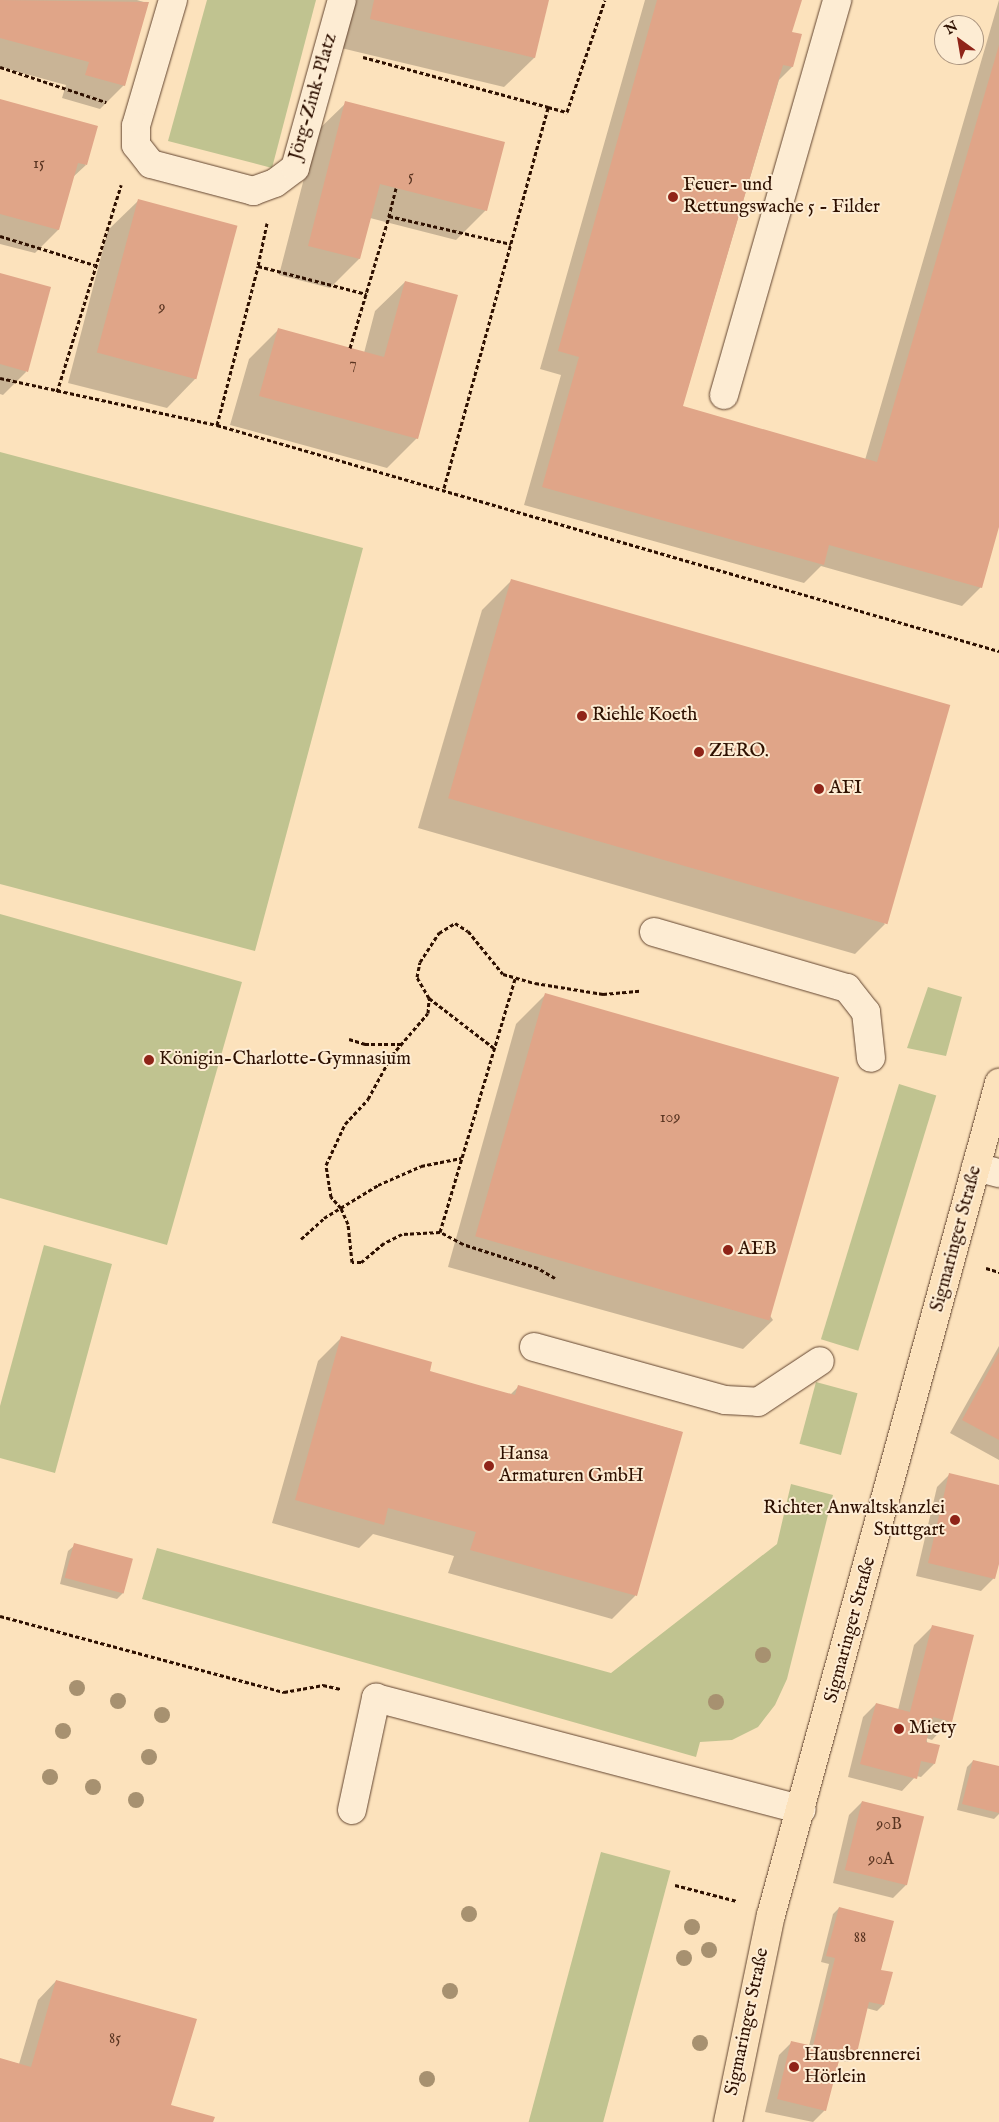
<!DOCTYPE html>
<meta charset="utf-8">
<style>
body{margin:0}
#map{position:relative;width:999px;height:2122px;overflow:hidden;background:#fce2bc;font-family:"IM FELL English",serif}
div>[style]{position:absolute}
.green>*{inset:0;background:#c0c390;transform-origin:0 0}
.shadow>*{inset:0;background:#0003}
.building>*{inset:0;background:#e0a588;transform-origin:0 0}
.path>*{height:3px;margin-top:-1.5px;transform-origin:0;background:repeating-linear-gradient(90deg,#2e1000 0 4px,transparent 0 6.5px)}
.roads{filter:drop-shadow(0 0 1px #62442f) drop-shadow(0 0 1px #62442f)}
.minor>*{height:28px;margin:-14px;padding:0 14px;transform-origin:14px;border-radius:14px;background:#fdecd3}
.major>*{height:28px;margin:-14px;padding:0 14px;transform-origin:14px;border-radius:14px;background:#fce2bc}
.trees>*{width:16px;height:16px;margin:-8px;border-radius:50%;background:#a79170}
.dots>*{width:14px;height:14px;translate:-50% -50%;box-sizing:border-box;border:2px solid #fdecd3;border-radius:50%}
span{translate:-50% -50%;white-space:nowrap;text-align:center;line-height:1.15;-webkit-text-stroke:4px #fdecd3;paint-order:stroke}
.number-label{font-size:16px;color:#5a3522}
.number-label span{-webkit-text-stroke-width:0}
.street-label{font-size:19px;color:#2e1000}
.poi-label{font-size:19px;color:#2e1000}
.left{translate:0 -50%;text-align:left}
.right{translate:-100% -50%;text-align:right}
.north{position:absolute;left:934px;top:15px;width:50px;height:50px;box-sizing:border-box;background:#fdecd3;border:1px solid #aa947f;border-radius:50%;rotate:328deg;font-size:14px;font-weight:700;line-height:20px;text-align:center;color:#2e1000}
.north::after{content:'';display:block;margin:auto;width:18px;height:22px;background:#8f2418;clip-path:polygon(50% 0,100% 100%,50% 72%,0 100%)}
</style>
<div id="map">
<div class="green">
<div style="clip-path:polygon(207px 0,316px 0,272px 168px,168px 141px)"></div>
<div style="clip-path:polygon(0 452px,363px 548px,255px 951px,0 884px)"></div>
<div style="clip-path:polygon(0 914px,242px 982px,167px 1245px,0 1198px)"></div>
<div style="clip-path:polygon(928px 987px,962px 997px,946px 1056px,907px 1048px)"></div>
<div style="left:899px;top:1084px;width:39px;height:267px;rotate:17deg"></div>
<div style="clip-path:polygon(44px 1245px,112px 1264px,55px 1473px,0 1458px,0 1406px)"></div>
<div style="left:816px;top:1382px;width:43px;height:64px;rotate:15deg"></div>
<div style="clip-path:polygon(791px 1484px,833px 1495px,787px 1679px,775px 1705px,758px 1727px,732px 1740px,700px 1742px,696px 1757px,142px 1599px,157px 1548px,611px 1673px,777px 1544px)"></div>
<div style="left:601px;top:1852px;width:72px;height:280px;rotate:15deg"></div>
</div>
<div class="shadow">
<div style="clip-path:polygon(0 0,137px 0,147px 3px,124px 85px,100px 109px,62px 98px,66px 85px,0 67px)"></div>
<div style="clip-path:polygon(353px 0,547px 0,534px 58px,504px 87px,341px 48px)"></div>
<div style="clip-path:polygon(645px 0,800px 0,791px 33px,792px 67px,779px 80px,682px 407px,865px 460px,999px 0,999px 522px,981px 587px,962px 606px,821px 566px,804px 583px,524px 505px,561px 375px,540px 369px)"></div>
<div style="clip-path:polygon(0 100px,86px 165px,72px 178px,58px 230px,35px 253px,0 244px)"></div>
<div style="clip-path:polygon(346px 103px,486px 210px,456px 240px,370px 218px,359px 259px,330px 288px,279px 275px,316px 132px)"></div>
<div style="clip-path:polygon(138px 201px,196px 378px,167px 408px,68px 383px,108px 230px)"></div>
<div style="clip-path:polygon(0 275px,26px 372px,3px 395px,0 394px)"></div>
<div style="clip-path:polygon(405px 282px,417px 438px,387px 468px,230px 425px,249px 359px,278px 330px,364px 353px,375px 311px)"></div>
<div style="clip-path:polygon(511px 581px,885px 924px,855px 954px,418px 828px,482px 610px)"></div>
<div style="clip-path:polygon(546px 994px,773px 1320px,743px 1349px,448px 1267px,516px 1024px)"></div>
<div style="clip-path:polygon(341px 1338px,428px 1372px,510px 1395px,518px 1387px,682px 1432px,635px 1596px,612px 1619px,448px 1573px,454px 1556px,373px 1534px,359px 1548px,272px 1523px,318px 1361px)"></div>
<div style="clip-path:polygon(999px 1346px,999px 1460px,950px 1433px)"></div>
<div style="clip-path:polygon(950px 1474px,999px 1486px,999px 1558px,994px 1578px,981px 1591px,916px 1576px,937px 1487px)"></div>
<div style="clip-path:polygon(75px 1545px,132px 1559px,123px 1593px,117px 1599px,60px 1584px,68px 1551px)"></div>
<div style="clip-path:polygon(933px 1626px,950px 1721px,932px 1740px,926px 1738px,934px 1764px,921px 1777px,916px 1776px,902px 1791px,848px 1777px,863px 1717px,876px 1704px,898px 1710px,914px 1645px)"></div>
<div style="clip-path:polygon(973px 1761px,999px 1767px,999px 1814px,994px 1819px,957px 1810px,967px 1767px)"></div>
<div style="clip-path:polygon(862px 1802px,906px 1885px,893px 1898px,833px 1883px,849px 1815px)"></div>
<div style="clip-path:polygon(839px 1908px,880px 1971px,883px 2005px,877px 2011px,866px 2008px,855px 2056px,848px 2062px,838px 2060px,825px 2110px,813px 2122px,765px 2112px,779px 2055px,792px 2042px,809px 2046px,829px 1964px,821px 1962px,833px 1914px)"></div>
<div style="clip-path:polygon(56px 1981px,170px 2106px,212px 2122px,0 2122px,0 2059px,19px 2064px,38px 2000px)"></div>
</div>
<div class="building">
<div style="clip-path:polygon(0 0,149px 2px,125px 86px,85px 75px,89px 62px,0 38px)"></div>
<div style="clip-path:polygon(374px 0,549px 0,535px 58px,370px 19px)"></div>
<div style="clip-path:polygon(657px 0,802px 0,792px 32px,802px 34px,793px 67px,783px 65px,683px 406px,877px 462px,999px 45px,999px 527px,982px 588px,829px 545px,824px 565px,542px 487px,579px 357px,558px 351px)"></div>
<div style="clip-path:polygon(0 99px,98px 126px,87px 165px,78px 163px,59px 230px,0 214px)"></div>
<div style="clip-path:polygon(345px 101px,505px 142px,487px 211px,380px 184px,360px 259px,308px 246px)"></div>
<div style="left:138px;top:199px;width:103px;height:159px;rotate:15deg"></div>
<div style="clip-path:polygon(0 273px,51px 287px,28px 372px,0 364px)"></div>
<div style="clip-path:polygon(405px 281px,458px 295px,418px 439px,259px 396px,278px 328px,384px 357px)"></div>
<div style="left:511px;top:579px;width:457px;height:228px;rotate:16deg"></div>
<div style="left:545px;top:993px;width:306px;height:253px;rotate:16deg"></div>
<div style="clip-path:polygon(341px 1336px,432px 1362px,430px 1371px,475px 1384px,515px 1395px,518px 1385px,683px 1432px,637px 1596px,470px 1550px,476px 1532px,388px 1508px,384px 1525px,295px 1500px)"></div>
<div style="clip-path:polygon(999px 1352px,999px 1440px,962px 1420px)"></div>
<div style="clip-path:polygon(949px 1473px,999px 1485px,999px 1564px,995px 1579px,928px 1563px)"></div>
<div style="left:74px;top:1543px;width:61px;height:36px;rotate:15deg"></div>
<div style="clip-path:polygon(932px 1625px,974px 1635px,952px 1722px,933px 1717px,926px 1742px,940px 1745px,935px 1764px,921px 1761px,917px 1779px,860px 1764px,876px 1703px,910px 1712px)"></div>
<div style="clip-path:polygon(973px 1760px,999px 1766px,999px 1813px,962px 1804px)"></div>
<div style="left:862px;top:1801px;width:64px;height:71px;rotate:14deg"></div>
<div style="clip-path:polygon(839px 1907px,894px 1921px,881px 1970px,893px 1972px,884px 2005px,869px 2002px,856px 2057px,841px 2053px,826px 2111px,777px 2099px,791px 2041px,813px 2046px,835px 1958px,826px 1956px)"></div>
<div style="clip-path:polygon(56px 1980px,197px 2019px,171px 2105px,215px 2117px,213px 2122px,0 2122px,0 2058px,31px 2067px)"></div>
</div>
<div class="path">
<div style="left:363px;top:57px;width:192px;rotate:15.1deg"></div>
<div style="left:0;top:67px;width:112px;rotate:18.3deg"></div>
<div style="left:396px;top:188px;width:29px;rotate:104deg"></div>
<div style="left:389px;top:216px;width:125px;rotate:12.9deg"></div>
<div style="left:267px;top:223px;width:44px;rotate:101.8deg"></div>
<div style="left:258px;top:266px;width:112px;rotate:14.5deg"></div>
<div style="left:0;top:236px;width:99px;rotate:17deg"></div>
<div style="left:350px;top:348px;width:138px;rotate:-73.5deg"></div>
<div style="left:0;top:378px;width:222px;rotate:12.2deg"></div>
<div style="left:217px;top:425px;width:814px;rotate:16.12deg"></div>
<div style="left:57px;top:392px;width:217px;rotate:-72.8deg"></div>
<div style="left:217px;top:425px;width:164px;rotate:-75.5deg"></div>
<div style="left:444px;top:488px;width:395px;rotate:-74.7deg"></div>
<div style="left:548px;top:107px;width:20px;rotate:15deg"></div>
<div style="left:567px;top:112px;width:118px;rotate:-71.3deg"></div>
<div style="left:429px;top:998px;width:82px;rotate:37.6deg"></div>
<div style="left:349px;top:1039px;width:17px;rotate:17deg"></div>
<div style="left:365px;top:1044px;width:38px"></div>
<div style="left:440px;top:1232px;width:265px;rotate:-73.5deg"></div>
<div style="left:301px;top:1239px;width:31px;rotate:-42deg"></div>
<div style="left:324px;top:1218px;width:63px;rotate:-31.4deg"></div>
<div style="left:378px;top:1185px;width:47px;rotate:-23.8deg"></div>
<div style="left:421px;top:1166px;width:41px;rotate:-11.3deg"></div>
<div style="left:986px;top:1268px;width:14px;rotate:17deg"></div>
<div style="left:555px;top:1278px;width:20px;rotate:-150deg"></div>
<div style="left:538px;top:1268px;width:79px;rotate:-162.3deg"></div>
<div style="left:463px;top:1244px;width:26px;rotate:-152deg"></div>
<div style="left:440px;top:1232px;width:38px;rotate:177deg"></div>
<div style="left:402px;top:1234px;width:20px;rotate:153deg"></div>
<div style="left:384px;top:1243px;width:30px;rotate:140deg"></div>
<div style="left:361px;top:1262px;width:9px;rotate:180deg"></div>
<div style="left:352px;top:1262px;width:38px;rotate:-96deg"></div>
<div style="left:348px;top:1224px;width:17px;rotate:-114deg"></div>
<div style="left:341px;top:1208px;width:15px;rotate:-132deg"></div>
<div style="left:331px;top:1197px;width:32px;rotate:-99deg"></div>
<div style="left:326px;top:1165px;width:45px;rotate:-65.1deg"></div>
<div style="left:345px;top:1124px;width:34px;rotate:-47deg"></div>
<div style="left:368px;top:1099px;width:50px;rotate:-61.4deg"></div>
<div style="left:392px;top:1055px;width:55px;rotate:-49.4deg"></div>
<div style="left:428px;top:1013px;width:15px;rotate:-86deg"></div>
<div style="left:429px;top:998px;width:24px;rotate:-120deg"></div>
<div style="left:417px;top:977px;width:15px;rotate:-79deg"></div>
<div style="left:420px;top:962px;width:35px;rotate:-57deg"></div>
<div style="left:439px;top:933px;width:19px;rotate:-32deg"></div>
<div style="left:455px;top:923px;width:15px;rotate:32deg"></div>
<div style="left:468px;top:931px;width:55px;rotate:50.9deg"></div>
<div style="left:503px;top:974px;width:33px;rotate:16deg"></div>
<div style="left:535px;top:983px;width:69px;rotate:9.2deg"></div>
<div style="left:603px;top:994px;width:37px;rotate:-5deg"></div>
<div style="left:0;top:1616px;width:294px;rotate:15deg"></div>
<div style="left:284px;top:1692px;width:40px;rotate:-10deg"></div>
<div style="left:323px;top:1685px;width:18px;rotate:13deg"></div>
<div style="left:675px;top:1885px;width:64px;rotate:14.5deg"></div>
</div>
<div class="roads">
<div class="minor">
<div style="left:173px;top:0;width:131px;rotate:106.4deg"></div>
<div style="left:136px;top:126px;width:19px;rotate:90deg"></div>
<div style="left:136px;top:145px;width:24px;rotate:52deg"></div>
<div style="left:151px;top:164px;width:106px;rotate:14.8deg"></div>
<div style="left:253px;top:191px;width:23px;rotate:-20deg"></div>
<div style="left:275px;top:183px;width:25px;rotate:-37deg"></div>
<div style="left:295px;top:168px;width:174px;rotate:-74.4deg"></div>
<div style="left:724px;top:395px;width:411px;rotate:-74deg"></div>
<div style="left:654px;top:932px;width:201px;rotate:16.2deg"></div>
<div style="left:847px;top:988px;width:31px;rotate:52deg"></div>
<div style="left:866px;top:1012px;width:46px;rotate:83.8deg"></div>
<div style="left:976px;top:1167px;width:24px;rotate:15deg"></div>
<div style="left:534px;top:1347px;width:198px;rotate:15.5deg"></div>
<div style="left:725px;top:1400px;width:33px;rotate:3deg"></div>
<div style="left:758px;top:1402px;width:74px;rotate:-33.5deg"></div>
<div style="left:352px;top:1810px;width:115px;rotate:-77.9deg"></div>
<div style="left:376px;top:1698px;width:440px;rotate:14.7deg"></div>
</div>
<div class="major">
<div style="left:728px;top:2122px;width:211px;rotate:-78.3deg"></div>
<div style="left:771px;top:1915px;width:863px;rotate:-74.67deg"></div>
</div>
</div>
<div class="trees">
<div style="left:763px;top:1655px"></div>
<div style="left:77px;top:1688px"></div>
<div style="left:118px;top:1701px"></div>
<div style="left:716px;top:1702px"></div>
<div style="left:162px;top:1715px"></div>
<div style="left:63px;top:1731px"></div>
<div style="left:149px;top:1757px"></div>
<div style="left:50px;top:1777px"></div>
<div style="left:93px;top:1787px"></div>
<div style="left:136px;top:1800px"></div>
<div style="left:469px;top:1914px"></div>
<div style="left:692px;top:1927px"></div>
<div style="left:709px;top:1950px"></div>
<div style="left:684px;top:1958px"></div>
<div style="left:450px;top:1991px"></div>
<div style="left:700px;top:2043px"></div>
<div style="left:427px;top:2079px"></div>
</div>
<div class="dots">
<div style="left:673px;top:197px;background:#8f2418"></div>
<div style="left:582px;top:716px;background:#8f2418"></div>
<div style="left:699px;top:752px;background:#8f2418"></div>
<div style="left:819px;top:789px;background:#8f2418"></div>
<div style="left:149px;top:1060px;background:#8f2418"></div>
<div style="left:728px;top:1250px;background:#8f2418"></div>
<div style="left:489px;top:1466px;background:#8f2418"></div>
<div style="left:955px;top:1520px;background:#8f2418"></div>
<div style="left:899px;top:1729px;background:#8f2418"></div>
<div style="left:794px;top:2067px;background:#8f2418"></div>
</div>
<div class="number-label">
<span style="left:39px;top:164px">15</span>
<span style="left:411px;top:177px">5</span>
<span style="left:162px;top:308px">9</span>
<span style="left:353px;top:364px">7</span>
<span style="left:670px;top:1118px">109</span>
<span style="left:889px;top:1825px">90B</span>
<span style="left:881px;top:1860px">90A</span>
<span style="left:860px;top:1938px">88</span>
<span style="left:115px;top:2039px">85</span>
</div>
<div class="street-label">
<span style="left:314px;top:97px;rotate:-74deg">Jörg-Zink-Platz</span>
<span style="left:957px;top:1239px;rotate:-75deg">Sigmaringer Straße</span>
<span style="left:851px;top:1630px;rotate:-75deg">Sigmaringer Straße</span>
<span style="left:748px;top:2022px;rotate:-78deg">Sigmaringer Straße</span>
</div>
<div class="poi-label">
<span class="left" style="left:683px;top:197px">Feuer- und<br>Rettungswache 5 - Filder</span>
<span class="left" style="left:592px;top:716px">Riehle Koeth</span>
<span class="left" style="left:709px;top:752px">ZERO.</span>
<span class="left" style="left:829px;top:789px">AFI</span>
<span class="left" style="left:159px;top:1060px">Königin-Charlotte-Gymnasium</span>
<span class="left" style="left:738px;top:1250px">AEB</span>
<span class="left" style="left:499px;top:1466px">Hansa<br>Armaturen GmbH</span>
<span class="right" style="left:945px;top:1520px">Richter Anwaltskanzlei<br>Stuttgart</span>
<span class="left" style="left:909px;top:1729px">Miety</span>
<span class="left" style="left:804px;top:2067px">Hausbrennerei<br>Hörlein</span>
</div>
<div class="north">N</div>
</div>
